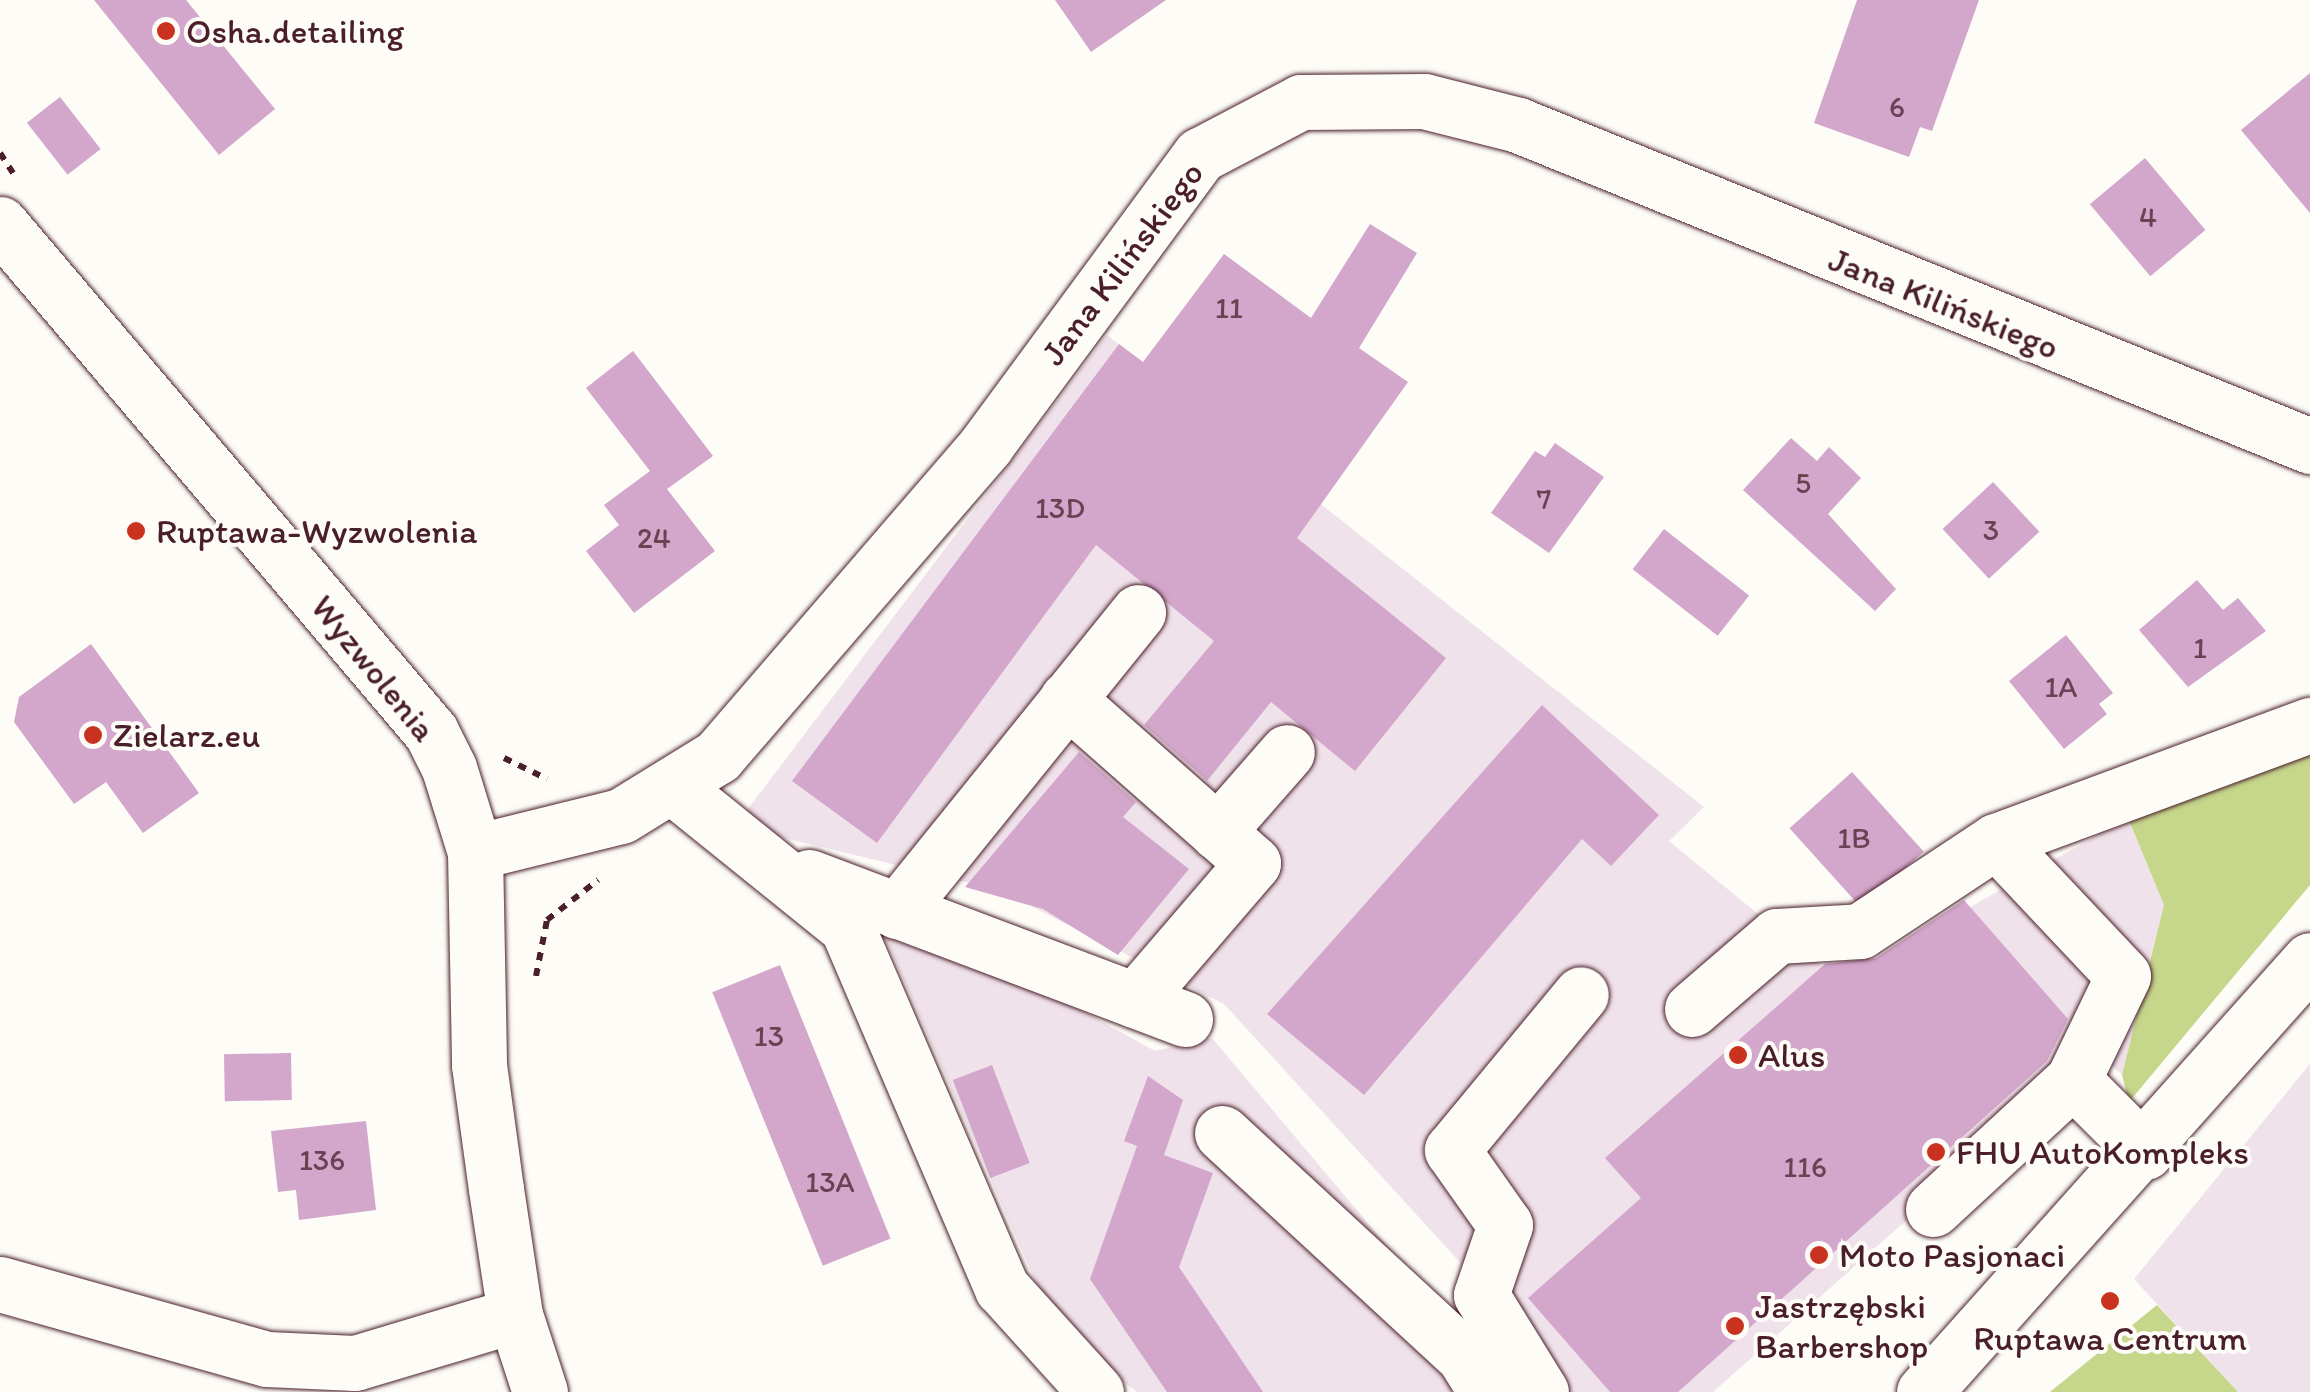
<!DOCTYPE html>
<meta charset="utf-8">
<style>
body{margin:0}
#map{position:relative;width:2310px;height:1392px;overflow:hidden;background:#fdfcf7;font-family:Itim,sans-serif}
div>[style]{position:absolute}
.built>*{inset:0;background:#f0e2ea}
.green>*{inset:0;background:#c6d68b}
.building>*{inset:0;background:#d3a7cb;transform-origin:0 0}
.path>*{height:6px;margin-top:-3px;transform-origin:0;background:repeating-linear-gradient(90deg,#4a1f2b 0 8px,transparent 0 16px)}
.roads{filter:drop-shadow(0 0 2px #4a1f2b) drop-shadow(0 0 2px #4a1f2b)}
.minor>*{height:55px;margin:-27.5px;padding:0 27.5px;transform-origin:27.5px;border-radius:27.5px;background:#fdfcf7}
.major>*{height:55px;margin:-27.5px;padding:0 27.5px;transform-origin:27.5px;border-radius:27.5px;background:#fdfcf7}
.dots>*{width:28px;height:28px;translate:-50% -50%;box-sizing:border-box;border:5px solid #fdfcf7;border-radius:50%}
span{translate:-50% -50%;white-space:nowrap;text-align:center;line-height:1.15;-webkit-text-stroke:8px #fdfcf7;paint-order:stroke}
.number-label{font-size:30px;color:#6c4153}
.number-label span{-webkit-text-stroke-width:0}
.poi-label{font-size:35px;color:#4a1f2b}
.left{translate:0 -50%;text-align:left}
.street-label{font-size:35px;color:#4a1f2b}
</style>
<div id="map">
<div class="built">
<div style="clip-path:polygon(1107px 335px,1704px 807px,1669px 841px,1863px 1000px,1972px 906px,2128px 818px,2164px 905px,2122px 1075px,2097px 1051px,1713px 1392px,1557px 1392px,1519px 1327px,1224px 1004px,999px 890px,735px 826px)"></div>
<div style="clip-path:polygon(878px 921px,1055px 996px,1155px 1051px,1212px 1038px,1510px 1392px,1137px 1392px,1057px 1331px)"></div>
<div style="clip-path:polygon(2310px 1064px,2310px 1392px,2238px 1392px,2134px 1279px)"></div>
</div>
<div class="green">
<div style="clip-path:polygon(2310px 750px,2310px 885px,2129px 1102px,2122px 1075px,2164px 905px,2128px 818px)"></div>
<div style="clip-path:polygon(2157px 1305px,2238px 1392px,2050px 1392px)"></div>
</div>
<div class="building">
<div style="clip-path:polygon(94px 0,186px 0,275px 109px,219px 155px)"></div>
<div style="clip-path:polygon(1055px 0,1166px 0,1091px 52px)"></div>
<div style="clip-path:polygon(1857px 0,1979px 0,1932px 131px,1920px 127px,1909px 157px,1814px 123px)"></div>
<div style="clip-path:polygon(2310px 73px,2310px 213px,2241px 130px)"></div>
<div style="left:60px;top:97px;width:66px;height:42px;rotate:52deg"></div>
<div style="left:2145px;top:158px;width:94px;height:72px;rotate:50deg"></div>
<div style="clip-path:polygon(1370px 224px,1417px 253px,1359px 348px,1408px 382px,1297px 538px,1446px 658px,1355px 771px,1271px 702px,1207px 781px,1202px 776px,1144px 725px,1214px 641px,1096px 545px,877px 843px,792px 781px,1119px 344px,1143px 362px,1224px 254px,1311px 318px)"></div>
<div style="clip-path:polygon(633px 351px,713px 456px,667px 489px,715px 551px,634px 613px,586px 551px,619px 525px,604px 505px,650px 471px,586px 388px)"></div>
<div style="clip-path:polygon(1791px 438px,1817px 461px,1829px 447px,1861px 478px,1828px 514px,1896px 589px,1875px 611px,1743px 490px)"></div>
<div style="clip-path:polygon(1555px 443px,1604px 477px,1549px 553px,1491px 513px,1535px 451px,1545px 457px)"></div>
<div style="left:1993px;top:482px;width:68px;height:69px;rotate:47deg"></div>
<div style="left:1664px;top:529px;width:108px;height:51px;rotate:38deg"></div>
<div style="clip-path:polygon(2197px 580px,2223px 610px,2238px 598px,2266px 631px,2188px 687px,2139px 630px)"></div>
<div style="clip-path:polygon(2066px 635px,2113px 693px,2099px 704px,2107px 714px,2064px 749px,2009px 681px)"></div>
<div style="clip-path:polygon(91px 644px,199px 793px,143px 833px,106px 782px,74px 804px,14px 722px,19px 697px)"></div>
<div style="clip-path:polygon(1542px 705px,1659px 815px,1611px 866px,1582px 839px,1364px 1095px,1267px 1014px)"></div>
<div style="clip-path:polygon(1079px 752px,1136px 802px,1123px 817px,1189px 869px,1118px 955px,1043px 909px,965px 887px)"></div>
<div style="left:1852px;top:772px;width:107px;height:84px;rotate:48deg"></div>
<div style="clip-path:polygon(1964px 900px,2068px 1019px,2047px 1061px,1678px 1392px,1610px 1392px,1528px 1298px,1641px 1198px,1605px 1158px,1825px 964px,1876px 958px)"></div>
<div style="left:780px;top:965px;width:295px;height:73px;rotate:68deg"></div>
<div style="left:291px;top:1053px;width:47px;height:67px;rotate:89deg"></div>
<div style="left:992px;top:1065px;width:105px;height:42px;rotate:69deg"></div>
<div style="clip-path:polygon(1148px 1076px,1183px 1100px,1164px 1155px,1213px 1173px,1179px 1267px,1263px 1392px,1167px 1392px,1090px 1279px,1137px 1146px,1124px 1141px)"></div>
<div style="clip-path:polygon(366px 1121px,376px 1210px,299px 1220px,296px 1190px,278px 1192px,271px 1131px)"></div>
</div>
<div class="path">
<div style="left:0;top:153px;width:24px;rotate:57deg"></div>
<div style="left:504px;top:758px;width:48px;rotate:26deg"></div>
<div style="left:536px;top:976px;width:57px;rotate:-78.9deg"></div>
<div style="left:547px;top:920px;width:65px;rotate:-38.1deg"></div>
</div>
<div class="roads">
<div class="minor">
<div style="left:0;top:224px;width:666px;rotate:49.69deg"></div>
<div style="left:431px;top:732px;width:40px;rotate:63.4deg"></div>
<div style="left:449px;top:768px;width:88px;rotate:72.8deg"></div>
<div style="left:475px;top:852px;width:213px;rotate:88.9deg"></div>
<div style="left:479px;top:1065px;width:125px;rotate:82.2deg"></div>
<div style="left:496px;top:1189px;width:127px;rotate:81.4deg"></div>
<div style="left:515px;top:1315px;width:81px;rotate:72deg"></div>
<div style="left:1067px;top:699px;width:248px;rotate:41.4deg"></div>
<div style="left:1253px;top:863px;width:181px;rotate:130.7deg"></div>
<div style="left:677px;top:790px;width:218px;rotate:38.9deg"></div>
<div style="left:847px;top:927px;width:393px;rotate:66.8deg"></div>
<div style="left:1002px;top:1288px;width:140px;rotate:47.9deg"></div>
<div style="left:1217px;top:832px;width:106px;rotate:-48.8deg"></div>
<div style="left:1996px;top:841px;width:335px;rotate:-20.3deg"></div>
<div style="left:475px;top:852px;width:150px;rotate:-13.9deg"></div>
<div style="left:621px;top:816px;width:114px;rotate:-31.7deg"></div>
<div style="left:718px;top:756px;width:411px;rotate:-49.2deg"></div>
<div style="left:986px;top:445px;width:360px;rotate:-53.6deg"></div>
<div style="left:1200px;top:155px;width:114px;rotate:-27.7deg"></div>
<div style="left:1301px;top:102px;width:123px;rotate:-0.5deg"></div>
<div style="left:1424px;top:101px;width:97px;rotate:14.3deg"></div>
<div style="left:1518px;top:125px;width:855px;rotate:22.06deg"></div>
<div style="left:809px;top:877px;width:402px;rotate:20.7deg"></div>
<div style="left:897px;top:911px;width:384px;rotate:-51.1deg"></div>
<div style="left:1692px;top:1009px;width:112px;rotate:-40.7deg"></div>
<div style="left:1777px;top:936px;width:83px;rotate:-3.4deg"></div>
<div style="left:1860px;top:931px;width:163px;rotate:-33.5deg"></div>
<div style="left:1996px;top:841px;width:185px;rotate:46.7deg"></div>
<div style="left:2123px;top:976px;width:115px;rotate:115.7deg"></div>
<div style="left:2073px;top:1080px;width:102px;rotate:45deg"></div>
<div style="left:1222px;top:1133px;width:328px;rotate:42.7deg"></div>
<div style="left:1463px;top:1355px;width:44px;rotate:58.1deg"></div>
<div style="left:1933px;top:1209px;width:190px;rotate:-42.7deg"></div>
<div style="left:0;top:1284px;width:277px;rotate:15.7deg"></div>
<div style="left:267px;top:1359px;width:88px;rotate:2.6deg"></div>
<div style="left:355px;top:1363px;width:167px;rotate:-16.7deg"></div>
<div style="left:1541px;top:1392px;width:114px;rotate:-121.7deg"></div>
<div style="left:1481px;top:1295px;width:74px;rotate:-71.1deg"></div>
<div style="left:1505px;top:1225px;width:92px;rotate:-125.2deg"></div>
<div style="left:1452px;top:1150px;width:202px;rotate:-50.4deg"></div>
</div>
<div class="major">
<div style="left:1924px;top:1392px;width:579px;rotate:-48.22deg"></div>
</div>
</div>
<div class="dots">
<div style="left:166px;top:31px;background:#c8321e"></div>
<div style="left:136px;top:531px;background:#c8321e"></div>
<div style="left:93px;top:735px;background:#c8321e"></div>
<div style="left:1738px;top:1055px;background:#c8321e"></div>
<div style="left:1936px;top:1152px;background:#c8321e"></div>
<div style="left:1819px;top:1255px;background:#c8321e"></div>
<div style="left:2110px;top:1301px;background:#c8321e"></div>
<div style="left:1735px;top:1326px;background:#c8321e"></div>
</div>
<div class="number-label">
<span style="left:1897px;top:107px">6</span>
<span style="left:2148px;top:217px">4</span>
<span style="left:1229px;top:308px">11</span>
<span style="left:1803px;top:483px">5</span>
<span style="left:1544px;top:499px">7</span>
<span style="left:1060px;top:508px">13D</span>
<span style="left:1991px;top:530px">3</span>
<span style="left:654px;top:538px">24</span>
<span style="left:2200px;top:648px">1</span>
<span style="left:2061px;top:687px">1A</span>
<span style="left:1854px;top:838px">1B</span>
<span style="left:769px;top:1036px">13</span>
<span style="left:322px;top:1160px">136</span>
<span style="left:1805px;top:1167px">116</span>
<span style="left:830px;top:1182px">13A</span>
</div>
<div class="poi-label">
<span class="left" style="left:186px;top:31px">Osha.detailing</span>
<span class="left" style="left:156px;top:531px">Ruptawa-Wyzwolenia</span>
<span class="left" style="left:113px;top:735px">Zielarz.eu</span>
<span class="left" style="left:1758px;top:1055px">Alus</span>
<span class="left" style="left:1956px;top:1152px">FHU AutoKompleks</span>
<span class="left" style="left:1839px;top:1255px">Moto Pasjonaci</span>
<span class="left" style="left:1755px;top:1326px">Jastrzębski<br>Barbershop</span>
<span style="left:2110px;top:1338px">Ruptawa Centrum</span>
</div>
<div class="street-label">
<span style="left:1122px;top:263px;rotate:-53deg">Jana Kilińskiego</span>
<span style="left:1944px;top:303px;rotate:22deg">Jana Kilińskiego</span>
<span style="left:374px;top:668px;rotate:51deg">Wyzwolenia</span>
</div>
</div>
